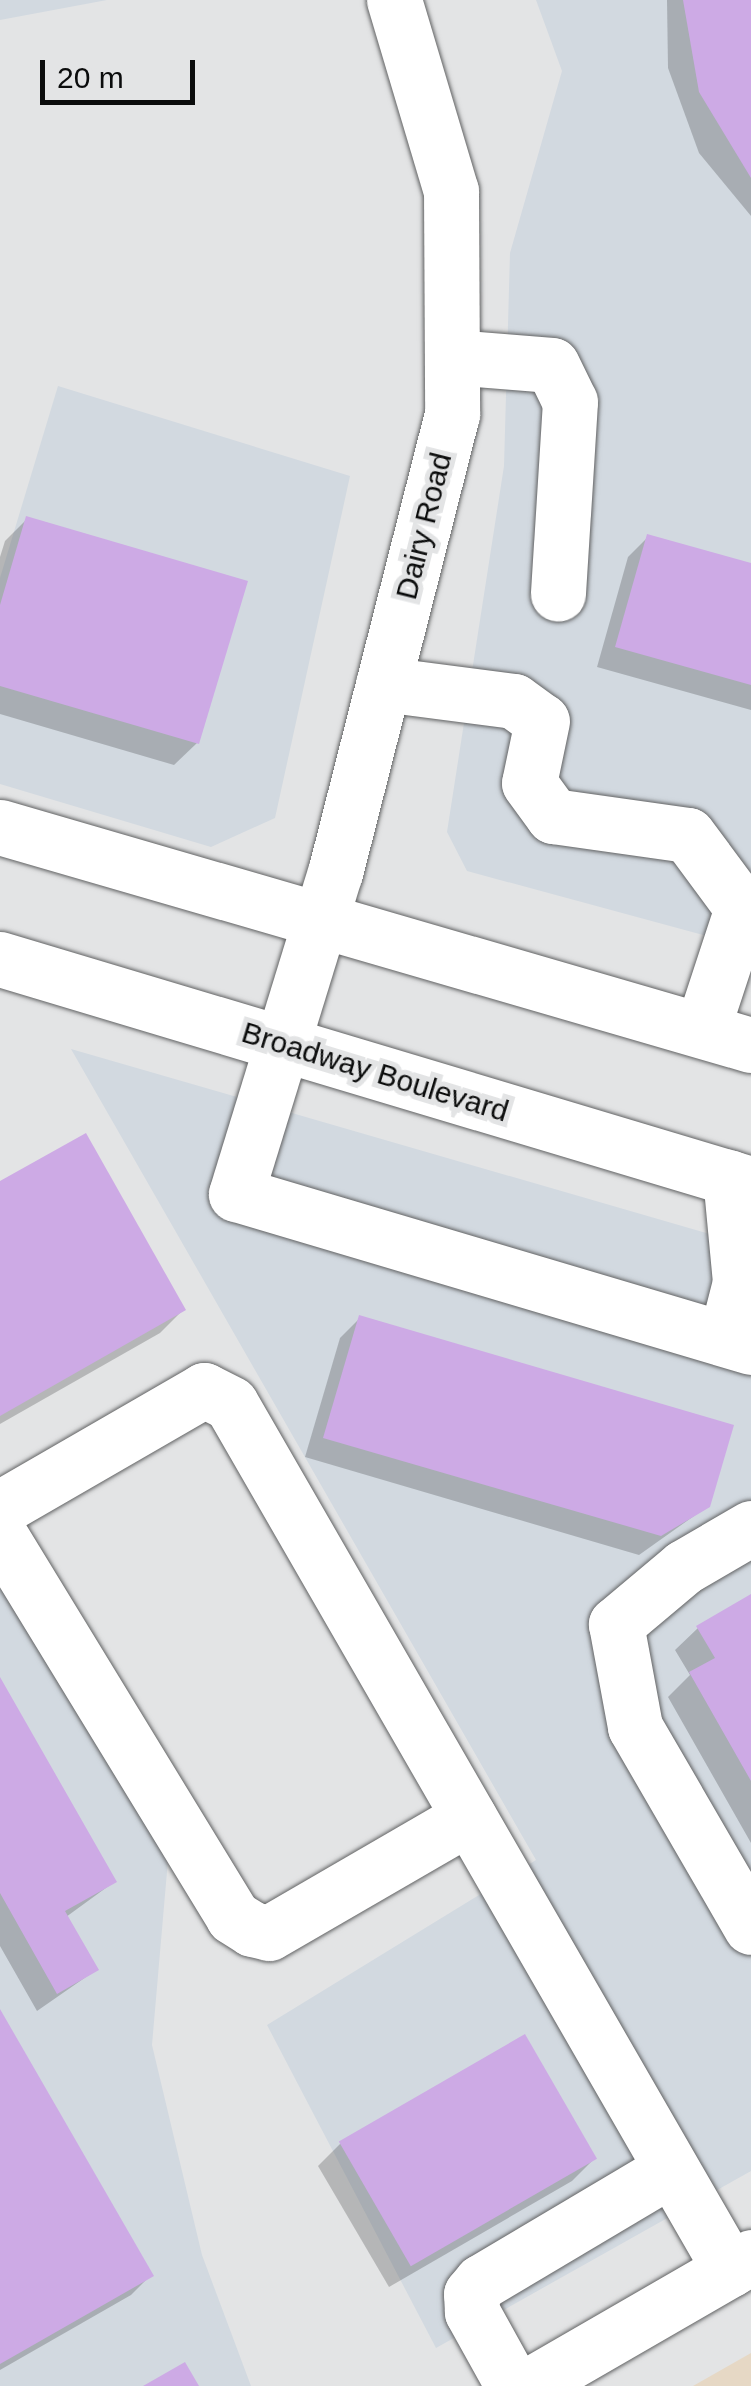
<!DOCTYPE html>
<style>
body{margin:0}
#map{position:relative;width:751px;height:2386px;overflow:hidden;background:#e3e4e5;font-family:Arial,sans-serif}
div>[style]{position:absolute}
.built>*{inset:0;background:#d2d9e0}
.education>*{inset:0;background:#e6d8c5}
.shadow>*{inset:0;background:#0003}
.building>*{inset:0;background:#cdaae5;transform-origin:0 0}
.roads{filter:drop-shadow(0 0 2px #616263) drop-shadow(0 0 2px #616263)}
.minor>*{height:55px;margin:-27.5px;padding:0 27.5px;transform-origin:27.5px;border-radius:27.5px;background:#fff}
.major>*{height:55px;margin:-27.5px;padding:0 27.5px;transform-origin:27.5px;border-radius:27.5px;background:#fff}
span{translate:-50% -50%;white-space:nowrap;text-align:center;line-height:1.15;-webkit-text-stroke:10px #e3e4e5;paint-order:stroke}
.street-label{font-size:30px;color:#0b0c0c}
.scale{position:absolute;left:40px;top:60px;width:155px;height:45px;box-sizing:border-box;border:5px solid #0b0c0c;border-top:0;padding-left:12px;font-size:30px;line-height:35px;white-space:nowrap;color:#0b0c0c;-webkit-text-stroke:8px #e3e4e5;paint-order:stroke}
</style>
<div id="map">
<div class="built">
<div style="clip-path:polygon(0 0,107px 0,0 20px)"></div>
<div style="clip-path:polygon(536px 0,751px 0,751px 948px,467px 871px,447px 832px,504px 466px,510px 253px,562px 71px)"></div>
<div style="clip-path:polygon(58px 386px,350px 476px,275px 818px,211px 847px,0 784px,0 578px)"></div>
<div style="clip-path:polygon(71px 1049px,751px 1246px,751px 2171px,436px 2348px,267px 2025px,536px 1860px)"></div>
<div style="clip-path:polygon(0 1561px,168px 1860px,152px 2045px,202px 2255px,251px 2386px,0 2386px)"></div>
</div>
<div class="education">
<div style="clip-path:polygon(751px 2353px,751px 2386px,693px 2386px)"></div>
</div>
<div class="shadow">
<div style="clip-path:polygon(667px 0,751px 0,751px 216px,699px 153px,668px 68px)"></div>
<div style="clip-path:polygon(27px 519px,197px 743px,174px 765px,0 714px,0 557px,5px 541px)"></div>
<div style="clip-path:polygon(648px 537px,751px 566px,751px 710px,597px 667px,628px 557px)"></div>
<div style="clip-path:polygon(0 1184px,183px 1310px,160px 1333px,0 1424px)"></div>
<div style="clip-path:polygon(360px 1318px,708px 1506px,639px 1555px,305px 1457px,340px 1338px)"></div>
<div style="clip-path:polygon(751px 1597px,751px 1843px,668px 1697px,690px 1675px,675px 1650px,698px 1628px)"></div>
<div style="clip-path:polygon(0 1682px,114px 1882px,66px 1917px,96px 1970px,37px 2011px,0 1946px)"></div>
<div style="clip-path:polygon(0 2014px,150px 2276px,131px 2295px,0 2370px)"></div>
<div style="clip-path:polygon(341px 2143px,594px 2159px,572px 2181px,389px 2287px,318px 2166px)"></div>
</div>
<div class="building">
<div style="clip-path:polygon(683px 0,751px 0,751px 178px,699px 92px)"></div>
<div style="clip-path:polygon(26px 516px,248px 581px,199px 744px,0 686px,0 605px)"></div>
<div style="clip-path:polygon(647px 534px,751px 563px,751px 685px,615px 647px)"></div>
<div style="clip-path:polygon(86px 1133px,186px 1310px,0 1416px,0 1181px)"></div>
<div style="clip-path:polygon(359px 1315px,734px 1425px,710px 1507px,661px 1536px,323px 1438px)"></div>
<div style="clip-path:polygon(751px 1594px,751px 1781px,689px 1672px,715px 1658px,696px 1626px)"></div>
<div style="clip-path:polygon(0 1677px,117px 1882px,65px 1911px,99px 1970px,57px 1994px,0 1893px)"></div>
<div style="clip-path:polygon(0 2009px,154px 2276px,0 2364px)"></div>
<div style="left:525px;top:2034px;width:144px;height:215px;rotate:60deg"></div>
<div style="clip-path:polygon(185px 2362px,199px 2386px,143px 2386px)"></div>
</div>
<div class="roads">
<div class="minor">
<div style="left:394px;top:0;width:199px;rotate:73.4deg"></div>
<div style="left:451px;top:191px;width:223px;rotate:89.7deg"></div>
<div style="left:452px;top:414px;width:473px;rotate:104.3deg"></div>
<div style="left:335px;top:872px;width:337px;rotate:107.1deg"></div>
<div style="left:236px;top:1194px;width:537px;rotate:16.55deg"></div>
<div style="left:452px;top:357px;width:100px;rotate:4.6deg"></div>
<div style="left:552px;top:365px;width:41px;rotate:64.1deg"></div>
<div style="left:570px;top:402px;width:192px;rotate:93.6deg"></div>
<div style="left:383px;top:684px;width:132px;rotate:7.4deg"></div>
<div style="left:514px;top:701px;width:34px;rotate:36deg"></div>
<div style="left:542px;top:721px;width:63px;rotate:101.8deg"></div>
<div style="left:529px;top:783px;width:41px;rotate:54deg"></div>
<div style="left:553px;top:816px;width:136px;rotate:8deg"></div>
<div style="left:688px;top:835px;width:91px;rotate:53.5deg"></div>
<div style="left:742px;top:908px;width:128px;rotate:108.2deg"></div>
<div style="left:726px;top:1337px;width:57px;rotate:-75.7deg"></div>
<div style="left:740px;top:1282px;width:105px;rotate:-95.4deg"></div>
<div style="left:0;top:1508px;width:236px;rotate:-30deg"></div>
<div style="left:204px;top:1390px;width:30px;rotate:27deg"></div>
<div style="left:231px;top:1404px;width:999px;rotate:60.05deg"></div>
<div style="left:751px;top:1528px;width:78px;rotate:149.8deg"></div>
<div style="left:684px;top:1567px;width:89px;rotate:140deg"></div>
<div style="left:616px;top:1624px;width:105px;rotate:79.5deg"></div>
<div style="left:635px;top:1727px;width:231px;rotate:59.9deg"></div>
<div style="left:0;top:1535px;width:447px;rotate:58.6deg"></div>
<div style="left:233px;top:1917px;width:22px;rotate:32deg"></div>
<div style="left:252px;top:1929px;width:17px;rotate:13deg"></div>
<div style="left:269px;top:1933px;width:231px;rotate:-30.1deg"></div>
<div style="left:513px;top:2386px;width:85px;rotate:-119deg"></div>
<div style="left:472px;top:2312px;width:18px;rotate:-93deg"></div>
<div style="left:471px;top:2294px;width:16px;rotate:-50deg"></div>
<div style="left:481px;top:2282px;width:221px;rotate:-30.7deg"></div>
<div style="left:528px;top:2386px;width:258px;rotate:-30deg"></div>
</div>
<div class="major">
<div style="left:0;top:827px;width:782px;rotate:16.19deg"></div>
<div style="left:0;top:959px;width:784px;rotate:16.68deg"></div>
</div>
</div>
<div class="street-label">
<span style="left:424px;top:526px;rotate:-76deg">Dairy Road</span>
<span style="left:375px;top:1072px;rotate:17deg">Broadway Boulevard</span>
</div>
<div class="scale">20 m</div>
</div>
